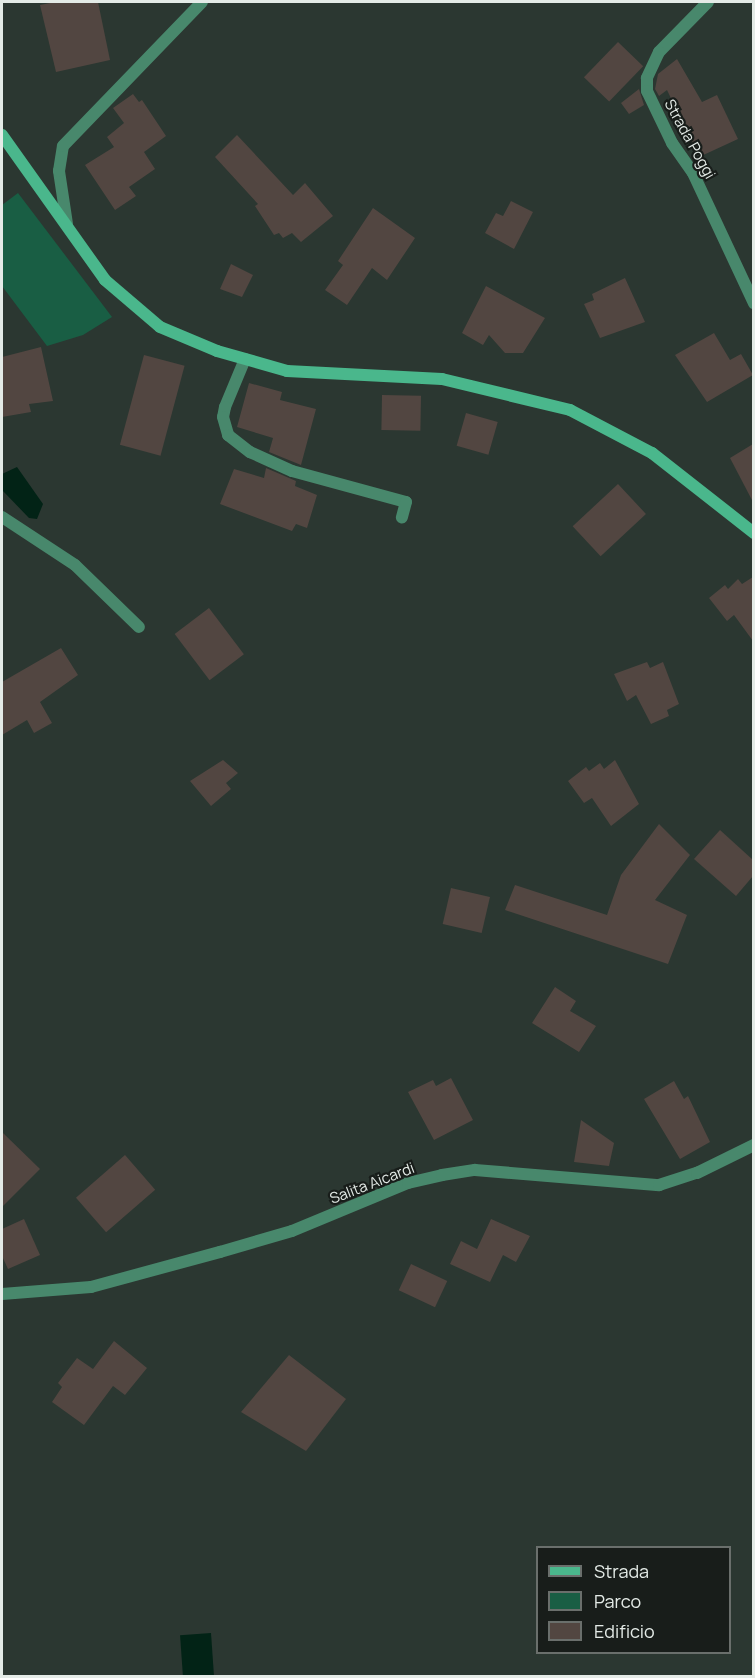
<!DOCTYPE html>
<style>
body{margin:0}
#map{position:relative;width:755px;height:1678px;overflow:hidden;background:#2b3731;font-family:Manrope,sans-serif}
div>[style]{position:absolute}
.green>*{inset:0;background:#195e44}
.water>*{inset:0;background:#022316;transform-origin:0 0}
.building>*{inset:0;background:#524641;transform-origin:0 0}
.service>*{height:12px;margin:-6px;padding:0 6px;transform-origin:6px;border-radius:6px;background:#48886c}
.minor>*{height:12px;margin:-6px;padding:0 6px;transform-origin:6px;border-radius:6px;background:#48886c}
.secondary>*{height:12px;margin:-6px;padding:0 6px;transform-origin:6px;border-radius:6px;background:#4ab78c}
span{translate:-50% -50%;white-space:nowrap;text-align:center;line-height:1.15;-webkit-text-stroke:4.5px #181d1a;paint-order:stroke}
.street-label{font-size:15px;color:#e4ebe7}
.frame{position:absolute;inset:0;border:3px solid #e4ebe7;pointer-events:none}
.legend{position:absolute;left:536px;top:1546px;width:195px;height:108px;box-sizing:border-box;background:#181d1a;border:2px solid #6a6f6c;margin:0;padding:8px 10px;list-style:none;font-size:18px;color:#e4ebe7}
.legend li{display:flex;align-items:center;gap:12px;height:30px}
.legend b{width:30px;border:2px solid #6a6f6c}
</style>
<div id="map">
<div class="green">
<div style="clip-path:polygon(18px 193px,112px 317px,83px 335px,47px 346px,2px 286px,2px 205px)"></div>
</div>
<div class="water">
<div style="clip-path:polygon(17px 467px,43px 504px,37px 519px,29px 518px,2px 490px,2px 474px)"></div>
<div style="left:211px;top:1633px;width:43px;height:31px;rotate:86deg"></div>
</div>
<div class="building">
<div style="clip-path:polygon(55px 2px,98px 2px,110px 60px,56px 72px,40px 5px)"></div>
<div style="left:618px;top:42px;width:35px;height:49px;rotate:44deg"></div>
<div style="clip-path:polygon(677px 59px,702px 102px,717px 95px,738px 139px,699px 157px,667px 90px,659px 96px,655px 89px,658px 74px)"></div>
<div style="clip-path:polygon(639px 89px,644px 105px,629px 114px,621px 103px)"></div>
<div style="clip-path:polygon(133px 94px,139px 102px,142px 100px,166px 136px,144px 152px,155px 169px,129px 187px,136px 196px,115px 210px,85px 165px,114px 147px,107px 137px,124px 123px,113px 108px)"></div>
<div style="clip-path:polygon(237px 135px,293px 195px,305px 183px,333px 216px,301px 242px,292px 233px,283px 238px,279px 233px,274px 235px,255px 206px,258px 204px,215px 157px)"></div>
<div style="clip-path:polygon(511px 201px,533px 212px,514px 249px,485px 233px,496px 213px,503px 216px)"></div>
<div style="clip-path:polygon(373px 208px,415px 238px,387px 280px,372px 268px,347px 305px,325px 290px,343px 265px,338px 261px)"></div>
<div style="clip-path:polygon(231px 264px,253px 275px,242px 297px,220px 289px)"></div>
<div style="clip-path:polygon(625px 278px,645px 322px,600px 338px,584px 304px,594px 300px,592px 294px)"></div>
<div style="clip-path:polygon(486px 286px,545px 318px,523px 353px,505px 353px,489px 335px,483px 345px,462px 333px)"></div>
<div style="clip-path:polygon(714px 333px,730px 360px,741px 354px,753px 375px,707px 402px,675px 355px)"></div>
<div style="clip-path:polygon(41px 347px,53px 401px,29px 404px,31px 412px,2px 417px,2px 357px)"></div>
<div style="left:144px;top:355px;width:42px;height:93px;rotate:15deg"></div>
<div style="clip-path:polygon(249px 383px,282px 392px,280px 400px,316px 409px,301px 465px,269px 452px,273px 438px,237px 427px)"></div>
<div style="left:382px;top:395px;width:39px;height:35px;rotate:1deg"></div>
<div style="left:466px;top:413px;width:33px;height:34px;rotate:16deg"></div>
<div style="clip-path:polygon(753px 444px,753px 502px,730px 458px)"></div>
<div style="clip-path:polygon(266px 468px,296px 481px,295px 486px,317px 495px,307px 528px,296px 524px,292px 531px,220px 504px,234px 469px,264px 478px)"></div>
<div style="left:618px;top:484px;width:41px;height:62px;rotate:47deg"></div>
<div style="clip-path:polygon(753px 577px,753px 641px,734px 615px,727px 621px,709px 598px,725px 585px,728px 589px,738px 579px,742px 584px)"></div>
<div style="left:209px;top:608px;width:58px;height:43px;rotate:53deg"></div>
<div style="clip-path:polygon(61px 648px,78px 675px,40px 702px,52px 723px,34px 733px,27px 720px,2px 735px,2px 682px)"></div>
<div style="clip-path:polygon(647px 662px,650px 668px,663px 662px,679px 704px,667px 710px,669px 716px,651px 724px,636px 695px,627px 701px,614px 674px)"></div>
<div style="clip-path:polygon(223px 760px,238px 773px,226px 783px,231px 789px,211px 806px,190px 781px)"></div>
<div style="clip-path:polygon(615px 760px,639px 804px,611px 826px,592px 798px,584px 803px,568px 781px,586px 767px,589px 771px,600px 763px,604px 769px)"></div>
<div style="clip-path:polygon(659px 824px,690px 855px,655px 900px,687px 915px,668px 964px,505px 910px,515px 885px,607px 915px,621px 875px)"></div>
<div style="clip-path:polygon(720px 830px,753px 860px,753px 876px,736px 896px,694px 859px)"></div>
<div style="left:451px;top:888px;width:40px;height:37px;rotate:13deg"></div>
<div style="clip-path:polygon(555px 987px,576px 1001px,570px 1011px,596px 1026px,579px 1052px,532px 1023px)"></div>
<div style="clip-path:polygon(451px 1078px,473px 1120px,434px 1140px,408px 1092px,433px 1080px,436px 1086px)"></div>
<div style="clip-path:polygon(674px 1081px,684px 1099px,688px 1096px,710px 1142px,680px 1159px,644px 1099px)"></div>
<div style="clip-path:polygon(581px 1120px,614px 1143px,609px 1166px,574px 1162px)"></div>
<div style="clip-path:polygon(2px 1132px,40px 1169px,2px 1207px)"></div>
<div style="left:125px;top:1155px;width:46px;height:65px;rotate:49deg"></div>
<div style="clip-path:polygon(24px 1219px,40px 1255px,8px 1269px,2px 1256px,2px 1229px)"></div>
<div style="clip-path:polygon(491px 1219px,530px 1236px,516px 1262px,503px 1255px,490px 1282px,450px 1264px,461px 1241px,477px 1249px)"></div>
<div style="left:411px;top:1264px;width:40px;height:29px;rotate:25deg"></div>
<div style="clip-path:polygon(114px 1341px,147px 1368px,125px 1395px,113px 1386px,84px 1425px,52px 1402px,62px 1387px,58px 1383px,77px 1358px,93px 1369px)"></div>
<div style="clip-path:polygon(289px 1355px,346px 1399px,306px 1451px,241px 1412px)"></div>
</div>
<div class="service">
<div style="left:245px;top:359px;width:52px;rotate:112.6deg"></div>
<div style="left:225px;top:407px;width:10px;rotate:101deg"></div>
<div style="left:223px;top:417px;width:19px;rotate:74deg"></div>
<div style="left:228px;top:435px;width:28px;rotate:38deg"></div>
<div style="left:250px;top:452px;width:46px;rotate:24.3deg"></div>
<div style="left:292px;top:471px;width:118px;rotate:15.2deg"></div>
<div style="left:406px;top:502px;width:16px;rotate:105deg"></div>
<div style="left:2px;top:517px;width:87px;rotate:33.3deg"></div>
<div style="left:75px;top:565px;width:89px;rotate:44.1deg"></div>
</div>
<div class="minor">
<div style="left:708px;top:2px;width:70px;rotate:134.4deg"></div>
<div style="left:659px;top:52px;width:29px;rotate:115deg"></div>
<div style="left:647px;top:78px;width:13px;rotate:90deg"></div>
<div style="left:647px;top:91px;width:58px;rotate:64.3deg"></div>
<div style="left:672px;top:143px;width:37px;rotate:55deg"></div>
<div style="left:693px;top:173px;width:144px;rotate:64.9deg"></div>
<div style="left:67px;top:224px;width:54px;rotate:-98.6deg"></div>
<div style="left:59px;top:171px;width:25px;rotate:-81deg"></div>
<div style="left:63px;top:146px;width:200px;rotate:-46deg"></div>
<div style="left:2px;top:1294px;width:89px;rotate:-4.5deg"></div>
<div style="left:91px;top:1287px;width:134px;rotate:-15.2deg"></div>
<div style="left:220px;top:1252px;width:75px;rotate:-16.3deg"></div>
<div style="left:292px;top:1231px;width:126px;rotate:-22.5deg"></div>
<div style="left:408px;top:1183px;width:35px;rotate:-13deg"></div>
<div style="left:442px;top:1175px;width:33px;rotate:-9deg"></div>
<div style="left:475px;top:1170px;width:185px;rotate:4.7deg"></div>
<div style="left:659px;top:1185px;width:40px;rotate:-18deg"></div>
<div style="left:697px;top:1173px;width:64px;rotate:-26.2deg"></div>
</div>
<div class="secondary">
<div style="left:2px;top:135px;width:178px;rotate:54.6deg"></div>
<div style="left:105px;top:280px;width:72px;rotate:40.5deg"></div>
<div style="left:160px;top:327px;width:62px;rotate:22.8deg"></div>
<div style="left:217px;top:351px;width:73px;rotate:15.9deg"></div>
<div style="left:287px;top:371px;width:155px;rotate:3deg"></div>
<div style="left:442px;top:379px;width:132px;rotate:13.6deg"></div>
<div style="left:570px;top:410px;width:93px;rotate:27.7deg"></div>
<div style="left:652px;top:453px;width:130px;rotate:38.1deg"></div>
</div>
<div class="street-label">
<span style="left:690px;top:139px;rotate:61deg">Strada Poggi</span>
<span style="left:372px;top:1183px;rotate:-21deg">Salita Aicardi</span>
</div>
<div class="frame"></div>
<ul class="legend">
<li><b style="height:8px;background:#4ab78c"></b>Strada</li>
<li><b style="height:16px;background:#195e44"></b>Parco</li>
<li><b style="height:16px;background:#524641"></b>Edificio</li>
</ul>
</div>
